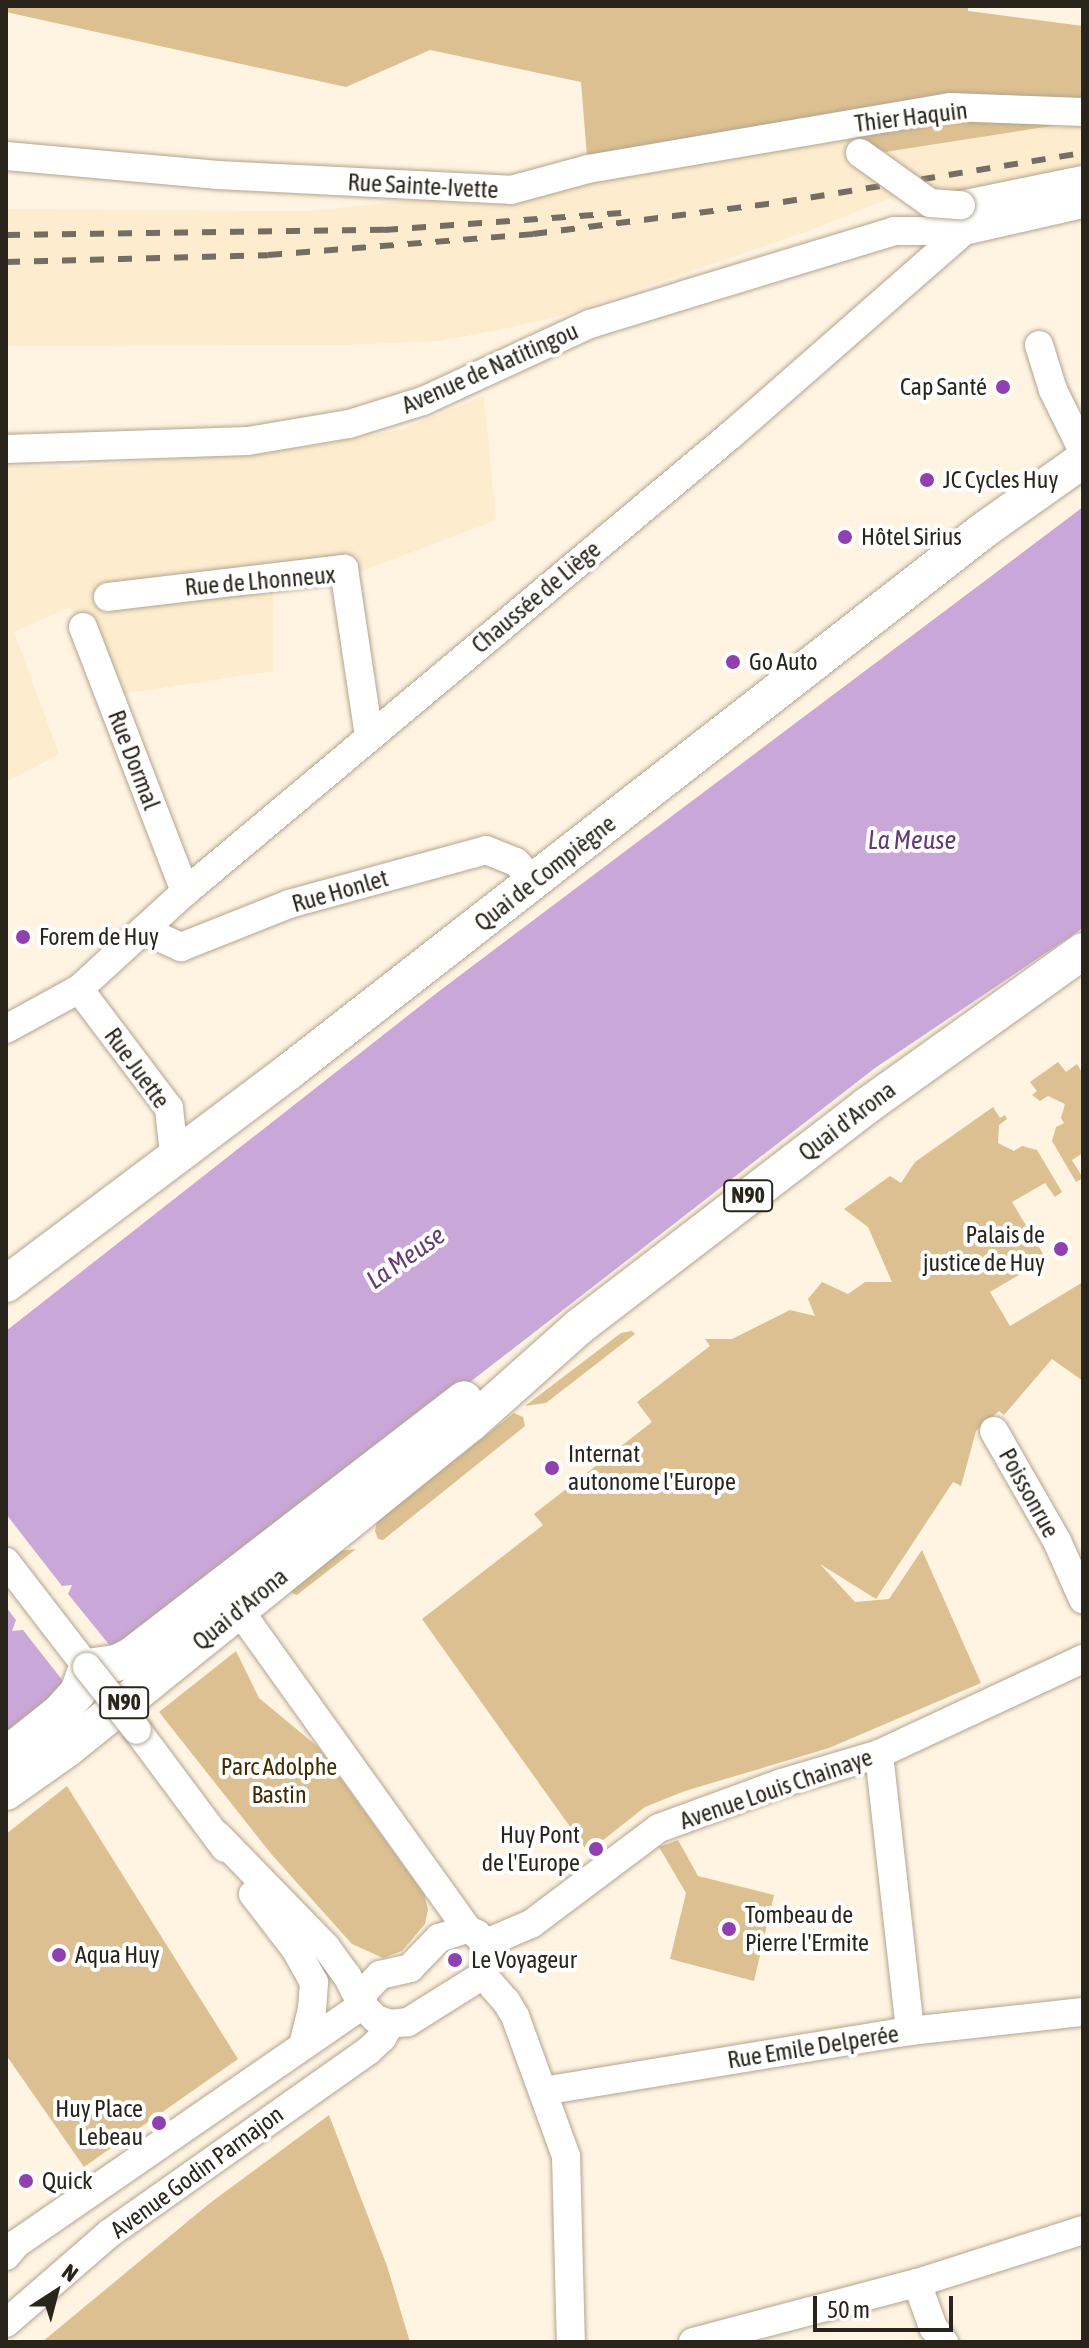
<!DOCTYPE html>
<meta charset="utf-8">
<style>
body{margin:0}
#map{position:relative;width:1089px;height:2348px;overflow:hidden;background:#fff4e2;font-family:"Asap Condensed",sans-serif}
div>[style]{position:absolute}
.built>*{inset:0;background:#fdecce}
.green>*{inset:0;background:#dcc091}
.water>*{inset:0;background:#caa7d9}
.pier>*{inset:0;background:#fff4e2}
.roads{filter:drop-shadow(0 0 2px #b2a590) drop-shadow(0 0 2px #b2a590)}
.minor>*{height:28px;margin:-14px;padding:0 14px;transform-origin:14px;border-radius:14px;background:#fff}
.major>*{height:36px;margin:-18px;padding:0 18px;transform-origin:18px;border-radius:18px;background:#fff}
.rail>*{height:6px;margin-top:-3px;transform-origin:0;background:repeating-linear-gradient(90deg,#746d61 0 14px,transparent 0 28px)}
.bridges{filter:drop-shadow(0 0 2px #b2a590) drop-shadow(0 0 2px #b2a590)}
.minor-bridge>*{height:28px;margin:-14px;padding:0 14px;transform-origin:14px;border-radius:14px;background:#fff}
.dots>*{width:22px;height:22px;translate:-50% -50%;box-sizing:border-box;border:4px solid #fff;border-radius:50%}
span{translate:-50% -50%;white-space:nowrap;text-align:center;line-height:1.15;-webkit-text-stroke:8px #fff;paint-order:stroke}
.shield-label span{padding:2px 6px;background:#fff;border:2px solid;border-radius:6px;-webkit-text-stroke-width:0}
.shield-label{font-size:22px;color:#2a251c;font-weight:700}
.street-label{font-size:24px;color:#2a251c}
.poi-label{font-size:24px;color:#2a251c}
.right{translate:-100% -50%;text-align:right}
.left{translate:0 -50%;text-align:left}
.park-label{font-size:24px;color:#402c00}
.water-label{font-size:26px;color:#653976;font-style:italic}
.frame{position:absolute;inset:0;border:8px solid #2a251c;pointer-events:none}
.north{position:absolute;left:16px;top:2252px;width:80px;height:80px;-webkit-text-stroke:6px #fff;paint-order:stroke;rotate:36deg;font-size:22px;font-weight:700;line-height:32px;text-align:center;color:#2a251c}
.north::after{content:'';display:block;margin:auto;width:28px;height:36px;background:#2a251c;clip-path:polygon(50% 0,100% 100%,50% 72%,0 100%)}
.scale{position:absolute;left:813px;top:2296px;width:140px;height:36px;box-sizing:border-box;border:4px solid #2a251c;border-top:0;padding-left:10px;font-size:24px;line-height:28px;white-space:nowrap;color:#2a251c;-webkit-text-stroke:6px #fff;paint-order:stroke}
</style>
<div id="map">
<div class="built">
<div style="clip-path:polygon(1083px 121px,1083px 170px,959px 195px,898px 195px,806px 232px,556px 317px,504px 329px,439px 341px,339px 345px,6px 346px,6px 209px,309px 211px,511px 190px,834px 127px,885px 152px)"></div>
<div style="clip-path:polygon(484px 396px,496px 520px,365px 570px,273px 590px,273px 671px,122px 694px,70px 607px,14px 632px,59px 754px,6px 782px,6px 466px,75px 467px,309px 447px,403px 429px)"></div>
</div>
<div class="green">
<div style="clip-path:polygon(6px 6px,968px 6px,968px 11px,1083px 26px,1083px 121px,885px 152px,834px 127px,588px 169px,581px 82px,430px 50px,346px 87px,6px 12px)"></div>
<div style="clip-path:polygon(1058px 1062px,1066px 1072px,1077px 1064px,1083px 1074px,1083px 1153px,1072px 1160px,1083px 1178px,1076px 1182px,1052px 1141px,1056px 1127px,1064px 1123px,1061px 1118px,1065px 1104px,1048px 1096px,1040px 1101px,1032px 1095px,1037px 1091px,1030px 1082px)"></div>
<div style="clip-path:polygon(993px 1107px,1000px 1118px,1005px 1115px,1007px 1119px,999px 1125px,998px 1143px,1014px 1151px,1022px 1146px,1037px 1150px,1062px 1192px,1055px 1197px,1045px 1183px,1012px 1202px,1046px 1259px,990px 1292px,1010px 1326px,1083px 1282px,1083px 1381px,1052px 1359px,1004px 1415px,999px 1411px,976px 1431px,961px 1486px,953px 1482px,876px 1599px,820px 1564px,855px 1602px,889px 1599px,922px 1550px,981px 1683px,829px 1748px,685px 1791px,645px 1807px,588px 1852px,422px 1619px,543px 1525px,534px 1514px,652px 1422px,637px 1402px,710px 1346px,705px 1339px,732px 1339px,790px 1310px,815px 1316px,808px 1299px,822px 1282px,848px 1294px,865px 1282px,892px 1282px,868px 1227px,844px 1209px,890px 1176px,901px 1183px,915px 1162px)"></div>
<div style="clip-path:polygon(632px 1331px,635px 1334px,546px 1403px,525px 1406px,621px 1333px)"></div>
<div style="clip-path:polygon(514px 1413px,523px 1417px,525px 1426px,383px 1540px,378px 1539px,375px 1531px,377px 1521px)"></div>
<div style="clip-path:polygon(356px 1549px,297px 1595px,292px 1593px,290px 1590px,338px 1551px)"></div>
<div style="clip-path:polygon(236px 1651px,259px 1698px,318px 1747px,424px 1894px,428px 1909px,425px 1924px,402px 1951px,383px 1958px,352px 1944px,272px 1855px,159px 1712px)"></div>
<div style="clip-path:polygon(67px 1786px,238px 2059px,84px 2167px,6px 2055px,6px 1834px)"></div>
<div style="clip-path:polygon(678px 1840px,698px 1876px,774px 1895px,754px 1981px,670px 1959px,686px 1893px,659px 1847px)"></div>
<div style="clip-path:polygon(329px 2115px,387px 2266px,410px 2342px,42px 2342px,210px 2203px)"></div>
</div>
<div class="water">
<div style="clip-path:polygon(1083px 507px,1083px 928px,875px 1068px,6px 1742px,6px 1331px,438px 992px)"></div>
</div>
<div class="pier">
<div style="clip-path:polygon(6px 1514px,62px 1586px,72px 1585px,68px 1594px,111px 1647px,74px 1695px,23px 1630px,12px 1631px,16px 1620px,6px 1607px)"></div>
</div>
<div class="roads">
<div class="minor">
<div style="left:6px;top:156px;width:213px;rotate:5.1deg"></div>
<div style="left:218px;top:175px;width:293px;rotate:2.9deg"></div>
<div style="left:511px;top:190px;width:80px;rotate:-15.3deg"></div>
<div style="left:588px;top:169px;width:367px;rotate:-9.7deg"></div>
<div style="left:950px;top:107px;width:133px;rotate:2.2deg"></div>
<div style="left:961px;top:205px;width:125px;rotate:-11.6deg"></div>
<div style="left:1039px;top:345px;width:47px;rotate:72.7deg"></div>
<div style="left:1053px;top:390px;width:68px;rotate:63.8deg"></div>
<div style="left:6px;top:449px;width:242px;rotate:-1.9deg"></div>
<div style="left:248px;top:441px;width:102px;rotate:-9.6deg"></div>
<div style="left:349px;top:424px;width:77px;rotate:-17.3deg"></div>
<div style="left:423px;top:401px;width:184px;rotate:-24.8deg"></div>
<div style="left:590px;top:324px;width:98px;rotate:-17.1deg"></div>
<div style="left:684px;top:295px;width:220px;rotate:-16.9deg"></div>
<div style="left:894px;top:231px;width:70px"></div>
<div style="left:108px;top:597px;width:238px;rotate:-6.8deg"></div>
<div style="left:344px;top:569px;width:169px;rotate:81.5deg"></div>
<div style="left:83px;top:627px;width:284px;rotate:68.9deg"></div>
<div style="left:143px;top:930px;width:42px;rotate:24.1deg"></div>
<div style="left:181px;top:947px;width:116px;rotate:-21.7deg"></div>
<div style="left:289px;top:904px;width:204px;rotate:-15.3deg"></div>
<div style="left:486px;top:850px;width:32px;rotate:22deg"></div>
<div style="left:516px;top:862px;width:26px;rotate:47deg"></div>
<div style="left:79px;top:989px;width:149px;rotate:52.9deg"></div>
<div style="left:169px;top:1108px;width:47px;rotate:83.9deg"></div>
<div style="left:6px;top:1029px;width:83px;rotate:-28.7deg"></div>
<div style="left:79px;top:989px;width:144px;rotate:-42.5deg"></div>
<div style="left:185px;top:892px;width:713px;rotate:-39.94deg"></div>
<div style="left:732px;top:434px;width:308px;rotate:-41.2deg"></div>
<div style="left:964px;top:231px;width:122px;rotate:-12.8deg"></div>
<div style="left:994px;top:1431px;width:127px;rotate:60.2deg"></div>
<div style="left:1057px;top:1541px;width:64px;rotate:65.9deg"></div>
<div style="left:6px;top:1562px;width:133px;rotate:52.4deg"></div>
<div style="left:239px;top:1610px;width:392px;rotate:54.4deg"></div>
<div style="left:137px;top:1730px;width:147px;rotate:53.3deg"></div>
<div style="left:879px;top:1754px;width:279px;rotate:83.6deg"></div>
<div style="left:253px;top:1894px;width:71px;rotate:52.5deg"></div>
<div style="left:296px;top:1950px;width:37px;rotate:61deg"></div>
<div style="left:314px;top:1982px;width:27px;rotate:94deg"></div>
<div style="left:312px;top:2009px;width:37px;rotate:104deg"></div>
<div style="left:484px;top:1944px;width:51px;rotate:-23.1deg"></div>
<div style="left:531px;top:1924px;width:160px;rotate:-36.9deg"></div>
<div style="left:659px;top:1828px;width:131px;rotate:-20.1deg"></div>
<div style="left:782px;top:1783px;width:101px;rotate:-16.6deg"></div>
<div style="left:879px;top:1754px;width:225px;rotate:-25deg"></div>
<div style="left:483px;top:1975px;width:35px;rotate:49deg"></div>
<div style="left:506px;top:2001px;width:17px;rotate:59deg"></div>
<div style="left:515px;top:2016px;width:149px;rotate:70deg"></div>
<div style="left:566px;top:2156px;width:186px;rotate:88.5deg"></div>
<div style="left:543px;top:2091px;width:372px;rotate:-9.3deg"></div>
<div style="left:910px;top:2031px;width:174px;rotate:-6.3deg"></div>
<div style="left:6px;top:2256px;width:16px;rotate:-50deg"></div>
<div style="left:16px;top:2244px;width:421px;rotate:-34.6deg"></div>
<div style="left:362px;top:2005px;width:13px;rotate:-81deg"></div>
<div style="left:364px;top:1992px;width:23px;rotate:-47deg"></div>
<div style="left:380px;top:1975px;width:31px;rotate:-13deg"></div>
<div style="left:410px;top:1968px;width:42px;rotate:-46deg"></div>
<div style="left:439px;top:1938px;width:29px;rotate:-18deg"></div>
<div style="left:467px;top:1929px;width:11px;rotate:27deg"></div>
<div style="left:477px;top:1934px;width:12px;rotate:55deg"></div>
<div style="left:484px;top:1944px;width:14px;rotate:78deg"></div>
<div style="left:487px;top:1958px;width:17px;rotate:103deg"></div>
<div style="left:483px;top:1975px;width:89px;rotate:147.9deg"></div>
<div style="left:408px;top:2022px;width:18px;rotate:174deg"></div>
<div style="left:390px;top:2024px;width:15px;rotate:-160deg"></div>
<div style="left:376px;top:2019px;width:20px;rotate:-135deg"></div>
<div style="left:362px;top:2005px;width:33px;rotate:-117deg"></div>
<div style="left:347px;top:1976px;width:36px;rotate:-126deg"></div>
<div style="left:326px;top:1947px;width:156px;rotate:-134.2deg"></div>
<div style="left:917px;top:2283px;width:47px;rotate:70deg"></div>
<div style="left:933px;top:2327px;width:19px;rotate:54deg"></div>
<div style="left:6px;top:2323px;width:138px;rotate:-40.9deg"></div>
<div style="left:110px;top:2233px;width:317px;rotate:-35.2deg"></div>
<div style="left:369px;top:2050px;width:18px;rotate:-43deg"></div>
<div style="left:382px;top:2038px;width:16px;rotate:-60deg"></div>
<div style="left:693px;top:2342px;width:232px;rotate:-14.8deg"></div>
<div style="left:917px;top:2283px;width:174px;rotate:-17.7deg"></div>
</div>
<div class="major">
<div style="left:6px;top:1284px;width:351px;rotate:-36.9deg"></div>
<div style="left:287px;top:1073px;width:884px;rotate:-37.92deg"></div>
<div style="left:984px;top:530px;width:121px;rotate:-35.3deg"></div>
<div style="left:6px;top:1755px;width:69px;rotate:-38.5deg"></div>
<div style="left:60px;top:1712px;width:27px;rotate:-48deg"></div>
<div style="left:78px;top:1692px;width:27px;rotate:-70deg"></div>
<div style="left:87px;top:1667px;width:30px;rotate:-8deg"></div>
<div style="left:117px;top:1663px;width:17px;rotate:-28deg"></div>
<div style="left:132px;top:1655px;width:419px;rotate:-37.6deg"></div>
<div style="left:6px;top:1792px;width:75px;rotate:-35.2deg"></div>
<div style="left:67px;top:1749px;width:519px;rotate:-38.9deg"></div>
<div style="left:471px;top:1423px;width:146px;rotate:-41.7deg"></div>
<div style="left:580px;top:1326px;width:363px;rotate:-37.5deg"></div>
<div style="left:868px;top:1105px;width:264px;rotate:-35.6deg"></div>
</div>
</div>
<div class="rail">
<div style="left:6px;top:235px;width:378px;rotate:-0.8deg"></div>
<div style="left:384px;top:230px;width:238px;rotate:-4.1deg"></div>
<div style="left:6px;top:262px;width:262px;rotate:-1.5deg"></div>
<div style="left:268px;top:255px;width:266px;rotate:-4.5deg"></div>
<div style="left:533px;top:234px;width:252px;rotate:-7.3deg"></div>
<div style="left:783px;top:202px;width:304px;rotate:-9.3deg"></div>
</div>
<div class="bridges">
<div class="minor-bridge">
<div style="left:860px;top:153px;width:86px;rotate:35.5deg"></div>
<div style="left:930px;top:203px;width:31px;rotate:4deg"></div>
<div style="left:87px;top:1667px;width:80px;rotate:51.6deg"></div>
</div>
</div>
<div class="dots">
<div style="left:1003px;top:387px;background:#9140af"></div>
<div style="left:927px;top:480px;background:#9140af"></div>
<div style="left:845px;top:537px;background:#9140af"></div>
<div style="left:733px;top:662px;background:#9140af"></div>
<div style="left:23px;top:937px;background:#9140af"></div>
<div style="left:1061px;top:1249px;background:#9140af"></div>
<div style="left:552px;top:1468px;background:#9140af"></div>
<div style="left:596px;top:1849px;background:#9140af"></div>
<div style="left:729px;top:1929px;background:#9140af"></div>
<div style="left:59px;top:1955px;background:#9140af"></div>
<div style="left:455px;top:1960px;background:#9140af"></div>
<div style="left:159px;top:2123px;background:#9140af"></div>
<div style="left:26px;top:2181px;background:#9140af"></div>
</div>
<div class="shield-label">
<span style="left:748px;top:1196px">N90</span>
<span style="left:124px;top:1703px">N90</span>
</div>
<div class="street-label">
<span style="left:911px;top:117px;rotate:-7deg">Thier Haquin</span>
<span style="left:423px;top:186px;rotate:3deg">Rue Sainte-Ivette</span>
<span style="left:490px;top:368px;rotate:-24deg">Avenue de Natitingou</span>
<span style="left:260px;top:581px;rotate:-5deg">Rue de Lhonneux</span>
<span style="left:536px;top:597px;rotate:-40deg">Chaussée de Liège</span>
<span style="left:134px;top:760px;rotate:69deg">Rue Dormal</span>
<span style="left:545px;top:873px;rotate:-38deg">Quai de Compiègne</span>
<span style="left:340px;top:891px;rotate:-16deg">Rue Honlet</span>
<span style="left:137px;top:1068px;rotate:54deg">Rue Juette</span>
<span style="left:847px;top:1121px;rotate:-37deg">Quai d'Arona</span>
<span style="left:1029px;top:1493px;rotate:61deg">Poissonrue</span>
<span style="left:240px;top:1609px;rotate:-39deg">Quai d'Arona</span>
<span style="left:776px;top:1789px;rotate:-19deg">Avenue Louis Chainaye</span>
<span style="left:813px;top:2047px;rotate:-9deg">Rue Emile Delperée</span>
<span style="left:197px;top:2172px;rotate:-36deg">Avenue Godin Parnajon</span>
</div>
<div class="poi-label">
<span class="right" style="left:987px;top:387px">Cap Santé</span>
<span class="left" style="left:943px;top:480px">JC Cycles Huy</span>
<span class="left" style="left:861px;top:537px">Hôtel Sirius</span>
<span class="left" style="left:749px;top:662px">Go Auto</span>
<span class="left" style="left:39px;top:937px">Forem de Huy</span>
<span class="right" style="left:1045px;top:1249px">Palais de<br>justice de Huy</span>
<span class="left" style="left:568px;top:1468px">Internat<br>autonome l'Europe</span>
<span class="right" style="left:580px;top:1849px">Huy Pont<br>de l'Europe</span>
<span class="left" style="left:745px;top:1929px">Tombeau de<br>Pierre l'Ermite</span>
<span class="left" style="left:75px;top:1955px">Aqua Huy</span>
<span class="left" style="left:471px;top:1960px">Le Voyageur</span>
<span class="right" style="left:143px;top:2123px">Huy Place<br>Lebeau</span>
<span class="left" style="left:42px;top:2181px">Quick</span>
</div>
<div class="park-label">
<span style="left:279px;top:1781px">Parc Adolphe<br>Bastin</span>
</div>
<div class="water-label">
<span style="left:912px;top:841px">La Meuse</span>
<span style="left:406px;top:1258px;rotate:-35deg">La Meuse</span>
</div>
<div class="frame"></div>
<div class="north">N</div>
<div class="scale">50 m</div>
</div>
